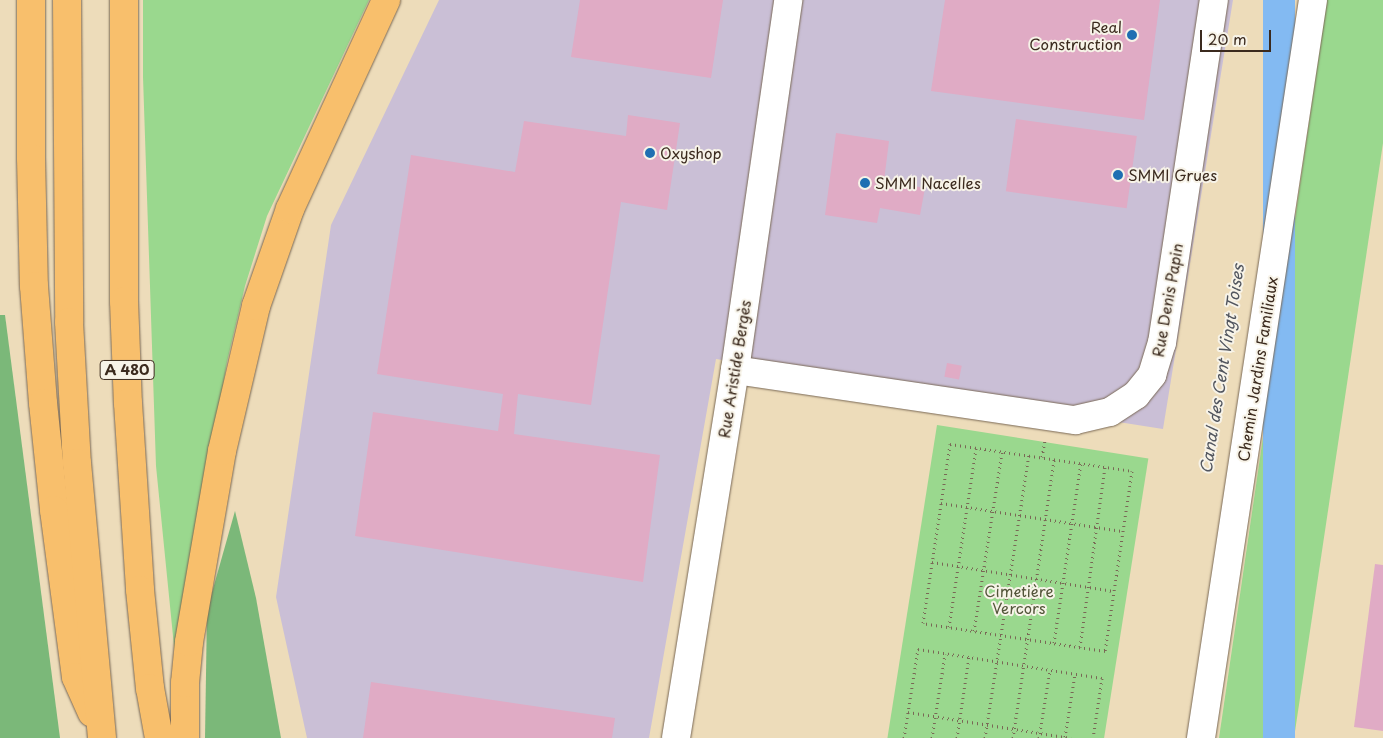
<!DOCTYPE html>
<meta charset="utf-8">
<style>
body{margin:0}
#map{position:relative;width:1383px;height:738px;overflow:hidden;background:#eddcba;font-family:"Playpen Sans",sans-serif}
div>[style]{position:absolute}
.industrial>*{inset:0;background:#cabfd6}
.green>*{inset:0;background:#9ad88e;transform-origin:0 0}
.forest>*{inset:0;background:#7bb879}
.water>*{inset:0;background:#83baf2;transform-origin:0 0}
.building>*{inset:0;background:#e0abc5;transform-origin:0 0}
.path>*{height:3px;margin-top:-1.5px;transform-origin:0;background:repeating-linear-gradient(90deg,#796855 0 1px,transparent 0 5px)}
.roads{filter:drop-shadow(0 0 1px #796855) drop-shadow(0 0 1px #796855)}
.minor>*{height:28px;margin:-14px;padding:0 14px;transform-origin:14px;border-radius:14px;background:#fff}
.highway>*{height:28px;margin:-14px;padding:0 14px;transform-origin:14px;border-radius:14px;background:#f8bf6c}
.dots>*{width:14px;height:14px;translate:-50% -50%;box-sizing:border-box;border:2px solid #f7f3e8;border-radius:50%}
span{translate:-50% -50%;white-space:nowrap;text-align:center;line-height:1.15;-webkit-text-stroke:4px #f7f3e8;paint-order:stroke}
.shield-label span{padding:1px 4px;background:#f7f3e8;border:1px solid;border-radius:4px;-webkit-text-stroke-width:0}
.shield-label{font-size:14px;color:#3b2a1e;font-weight:700}
.poi-label{font-size:15px;color:#3b2a1e}
.right{translate:-100% -50%;text-align:right}
.left{translate:0 -50%;text-align:left}
.street-label{font-size:15px;color:#3b2a1e}
.park-label{font-size:15px;color:#53563a}
.water-label{font-size:16px;color:#51555e;font-style:italic}
.scale{position:absolute;left:1200px;top:30px;width:71px;height:22px;box-sizing:border-box;border:2px solid #3b2a1e;border-top:0;padding-left:6px;font-size:15px;line-height:18px;white-space:nowrap;color:#3b2a1e;-webkit-text-stroke:4px #f7f3e8;paint-order:stroke}
</style>
<div id="map">
<div class="industrial">
<div style="clip-path:polygon(439px 0,1233px 0,1163px 429px,716px 359px,649px 738px,307px 738px,276px 597px,331px 225px)"></div>
</div>
<div class="green">
<div style="clip-path:polygon(143px 0,369px 0,267px 216px,245px 286px,227px 362px,176px 666px,156px 466px,143px 77px)"></div>
<div style="clip-path:polygon(1327px 0,1383px 0,1383px 143px,1294px 738px,1219px 738px)"></div>
<div style="left:937px;top:425px;width:214px;height:317px;rotate:9deg"></div>
</div>
<div class="forest">
<div style="clip-path:polygon(0 315px,5px 315px,60px 738px,0 738px)"></div>
<div style="clip-path:polygon(235px 511px,256px 598px,281px 738px,205px 738px,207px 610px)"></div>
</div>
<div class="water">
<div style="left:1263px;top:0;width:32px;height:746px"></div>
</div>
<div class="building">
<div style="clip-path:polygon(580px 0,723px 0,711px 78px,571px 57px)"></div>
<div style="clip-path:polygon(945px 0,1160px 0,1144px 120px,931px 91px)"></div>
<div style="clip-path:polygon(628px 115px,680px 123px,667px 210px,621px 202px,591px 405px,518px 394px,514px 434px,660px 455px,643px 582px,355px 536px,373px 412px,498px 431px,503px 394px,377px 374px,411px 155px,515px 172px,524px 121px,626px 136px)"></div>
<div style="left:1016px;top:119px;width:122px;height:73px;rotate:8deg"></div>
<div style="clip-path:polygon(836px 133px,889px 141px,884px 181px,925px 188px,920px 215px,880px 208px,877px 223px,825px 215px)"></div>
<div style="left:947px;top:363px;width:15px;height:14px;rotate:11deg"></div>
<div style="clip-path:polygon(1375px 564px,1383px 565px,1383px 731px,1354px 727px)"></div>
<div style="clip-path:polygon(371px 682px,615px 718px,612px 738px,363px 738px)"></div>
</div>
<div class="path">
<div style="left:950px;top:444px;width:184px;rotate:8.4deg"></div>
<div style="left:1132px;top:471px;width:182px;rotate:98.5deg"></div>
<div style="left:1105px;top:651px;width:184px;rotate:-171.3deg"></div>
<div style="left:923px;top:623px;width:181px;rotate:-81.4deg"></div>
<div style="left:1042px;top:457px;width:17px;rotate:-80deg"></div>
<div style="left:941px;top:503px;width:183px;rotate:8.8deg"></div>
<div style="left:932px;top:562px;width:184px;rotate:9.1deg"></div>
<div style="left:949px;top:627px;width:181px;rotate:-81.4deg"></div>
<div style="left:974px;top:631px;width:181px;rotate:-81.1deg"></div>
<div style="left:1054px;top:643px;width:182px;rotate:-81.5deg"></div>
<div style="left:1080px;top:647px;width:182px;rotate:-82.1deg"></div>
<div style="left:908px;top:712px;width:165px;rotate:9.1deg"></div>
<div style="left:1065px;top:737px;width:64px;rotate:-81deg"></div>
<div style="left:904px;top:738px;width:90px;rotate:-81.1deg"></div>
<div style="left:918px;top:649px;width:186px;rotate:9deg"></div>
<div style="left:1102px;top:678px;width:61px;rotate:98.5deg"></div>
<div style="left:932px;top:738px;width:85px;rotate:-81.2deg"></div>
<div style="left:957px;top:738px;width:82px;rotate:-81.6deg"></div>
<div style="left:985px;top:738px;width:286px;rotate:-81.2deg"></div>
<div style="left:1013px;top:738px;width:282px;rotate:-81.6deg"></div>
<div style="left:1039px;top:738px;width:69px;rotate:-80.8deg"></div>
</div>
<div class="roads">
<div class="minor">
<div style="left:735px;top:370px;width:344px;rotate:8.4deg"></div>
<div style="left:1075px;top:420px;width:36px;rotate:-13deg"></div>
<div style="left:1110px;top:412px;width:31px;rotate:-33deg"></div>
<div style="left:1136px;top:395px;width:26px;rotate:-51deg"></div>
<div style="left:1152px;top:375px;width:34px;rotate:-73deg"></div>
<div style="left:1162px;top:343px;width:347px;rotate:-81.4deg"></div>
<div style="left:676px;top:738px;width:373px;rotate:-80.9deg"></div>
<div style="left:735px;top:370px;width:374px;rotate:-81.8deg"></div>
<div style="left:1201px;top:738px;width:746px;rotate:-81.37deg"></div>
</div>
<div class="highway">
<div style="left:31px;top:0;width:158px;rotate:90deg"></div>
<div style="left:31px;top:158px;width:128px;rotate:88.7deg"></div>
<div style="left:34px;top:286px;width:117px;rotate:85.6deg"></div>
<div style="left:43px;top:403px;width:108px;rotate:84.1deg"></div>
<div style="left:54px;top:510px;width:168px;rotate:82.5deg"></div>
<div style="left:76px;top:677px;width:39px;rotate:66deg"></div>
<div style="left:67px;top:0;width:322px;rotate:89.6deg"></div>
<div style="left:69px;top:322px;width:141px;rotate:86.8deg"></div>
<div style="left:77px;top:463px;width:276px;rotate:84.8deg"></div>
<div style="left:124px;top:0;width:301px;rotate:90deg"></div>
<div style="left:124px;top:301px;width:102px;rotate:87.8deg"></div>
<div style="left:128px;top:403px;width:187px;rotate:86.3deg"></div>
<div style="left:140px;top:590px;width:99px;rotate:84.2deg"></div>
<div style="left:150px;top:688px;width:51px;rotate:79.8deg"></div>
<div style="left:185px;top:738px;width:55px;rotate:-90deg"></div>
<div style="left:185px;top:683px;width:41px;rotate:-84.4deg"></div>
<div style="left:189px;top:642px;width:194px;rotate:-80.2deg"></div>
<div style="left:222px;top:451px;width:149px;rotate:-76.8deg"></div>
<div style="left:256px;top:306px;width:103px;rotate:-70.7deg"></div>
<div style="left:290px;top:209px;width:230px;rotate:-65.3deg"></div>
</div>
</div>
<div class="dots">
<div style="left:1132px;top:35px;background:#1f6fb2"></div>
<div style="left:650px;top:153px;background:#1f6fb2"></div>
<div style="left:1118px;top:175px;background:#1f6fb2"></div>
<div style="left:865px;top:183px;background:#1f6fb2"></div>
</div>
<div class="shield-label">
<span style="left:127px;top:370px">A 480</span>
</div>
<div class="poi-label">
<span class="right" style="left:1122px;top:35px">Real<br>Construction</span>
<span class="left" style="left:660px;top:153px">Oxyshop</span>
<span class="left" style="left:1128px;top:175px">SMMI Grues</span>
<span class="left" style="left:875px;top:183px">SMMI Nacelles</span>
</div>
<div class="street-label">
<span style="left:1167px;top:300px;rotate:-80deg">Rue Denis Papin</span>
<span style="left:734px;top:369px;rotate:-81deg">Rue Aristide Bergès</span>
<span style="left:1257px;top:369px;rotate:-81deg">Chemin Jardins Familiaux</span>
</div>
<div class="park-label">
<span style="left:1019px;top:599px">Cimetière<br>Vercors</span>
</div>
<div class="water-label">
<span style="left:1221px;top:369px;rotate:-81deg">Canal des Cent Vingt Toises</span>
</div>
<div class="scale">20 m</div>
</div>
